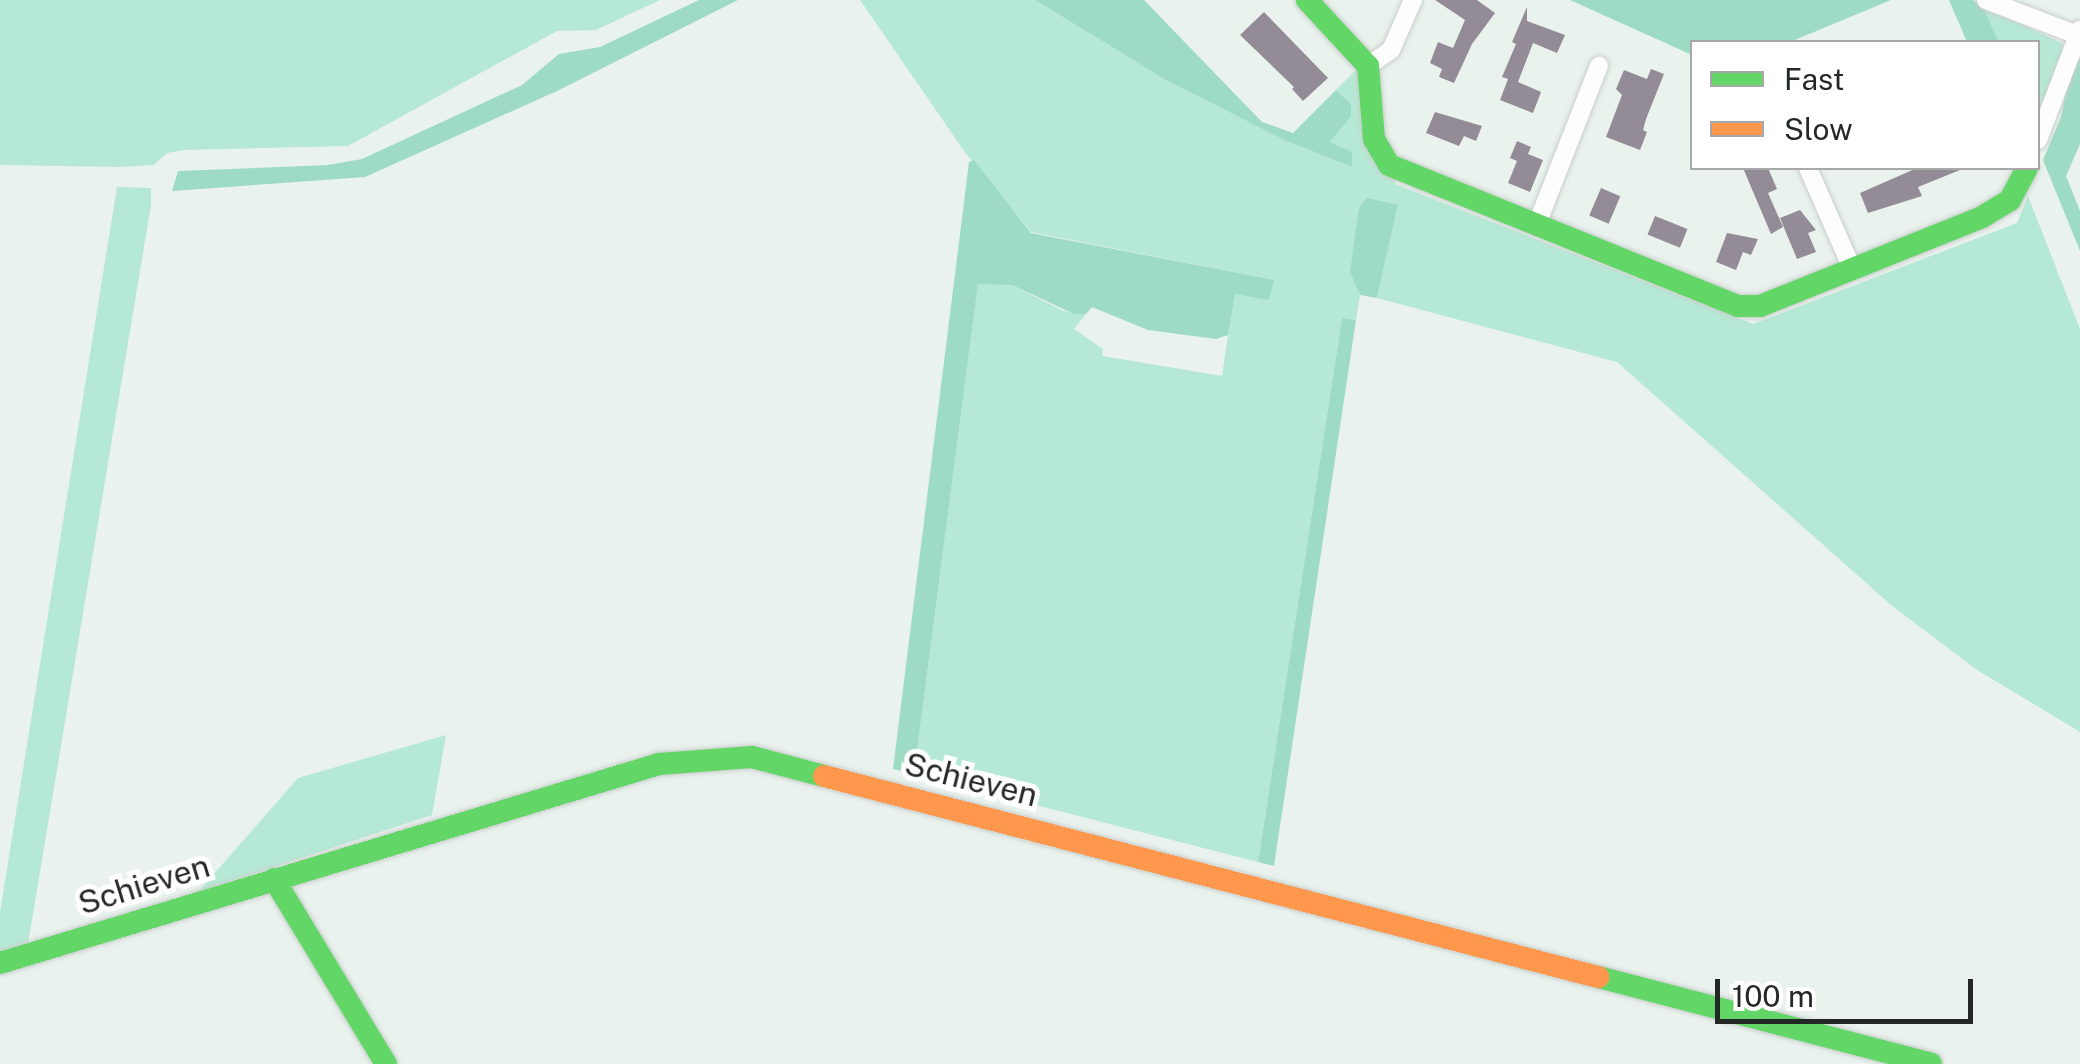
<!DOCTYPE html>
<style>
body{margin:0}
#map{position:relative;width:2080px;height:1064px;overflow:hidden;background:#eaf2ee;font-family:"Public Sans",sans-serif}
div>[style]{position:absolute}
.green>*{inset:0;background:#b6e9d5}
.forest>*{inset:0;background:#9edbc5}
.building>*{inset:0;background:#938c96;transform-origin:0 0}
.roads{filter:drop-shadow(0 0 2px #c8cecb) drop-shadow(0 0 2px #c8cecb)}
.street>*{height:18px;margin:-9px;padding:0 9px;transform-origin:9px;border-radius:9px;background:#fcfdfc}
.fast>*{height:22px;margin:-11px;padding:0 11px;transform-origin:11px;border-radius:11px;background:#63d668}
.slow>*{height:22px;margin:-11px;padding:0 11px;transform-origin:11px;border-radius:11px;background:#ff974d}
span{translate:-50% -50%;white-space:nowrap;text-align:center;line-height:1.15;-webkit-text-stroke:10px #fff;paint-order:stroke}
.street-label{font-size:32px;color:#232826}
.legend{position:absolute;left:1690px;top:40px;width:350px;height:130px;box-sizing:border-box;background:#fff;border:2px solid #a7a9a8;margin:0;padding:12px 18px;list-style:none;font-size:30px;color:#232826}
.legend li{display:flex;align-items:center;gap:20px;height:50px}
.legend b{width:50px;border:2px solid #a7a9a8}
.scale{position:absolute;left:1715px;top:979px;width:258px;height:45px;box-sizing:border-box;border:5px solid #232826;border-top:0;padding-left:12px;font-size:30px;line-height:35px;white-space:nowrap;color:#232826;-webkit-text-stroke:8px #fff;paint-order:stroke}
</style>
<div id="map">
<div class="green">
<div style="clip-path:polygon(0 0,660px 0,596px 30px,557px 31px,348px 146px,185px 150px,167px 153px,154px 165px,120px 167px,0 165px)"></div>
<div style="clip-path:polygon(860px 0,1035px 0,1164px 79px,1284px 140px,1352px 167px,1330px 142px,1351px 104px,1336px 90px,1359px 67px,1397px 177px,1395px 184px,1753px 324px,2017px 223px,2028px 196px,2080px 329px,2080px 732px,1977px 670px,1891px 605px,1617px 362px,1377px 298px,1398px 205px,1359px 207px,1351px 272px,1360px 295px,1356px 320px,1342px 318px,1258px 862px,914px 774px,978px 283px,1012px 285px,1064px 311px,1086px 314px,1074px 329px,1103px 349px,1102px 356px,1222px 376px,1234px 293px,1273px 280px,1031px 232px,964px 151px)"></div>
<div style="clip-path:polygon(1983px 7px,2062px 43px,2064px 51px,2038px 126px,2038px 42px,1999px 42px)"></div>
<div style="clip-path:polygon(117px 187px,151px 188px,151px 205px,28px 944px,0 952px,0 912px)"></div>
<div style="clip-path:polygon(446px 735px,432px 815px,198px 892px,298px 778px)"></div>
</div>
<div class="forest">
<div style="clip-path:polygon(699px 0,738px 0,557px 91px,365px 177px,172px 191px,178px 171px,328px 165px,362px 159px,522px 85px,559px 54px,600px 47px)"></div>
<div style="clip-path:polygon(1035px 0,1144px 0,1262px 122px,1293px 133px,1336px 90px,1351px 104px,1351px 116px,1330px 142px,1352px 152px,1352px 167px,1284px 140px,1164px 79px)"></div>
<div style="clip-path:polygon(1570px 0,1891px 0,1790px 42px,1692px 42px,1692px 55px)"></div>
<div style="clip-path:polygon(1949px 0,1973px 0,1983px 7px,1999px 42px,1967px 42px)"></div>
<div style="clip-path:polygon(2080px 58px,2080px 144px,2066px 176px,2080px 211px,2080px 251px,2043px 160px,2061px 117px,2068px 80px)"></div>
<div style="clip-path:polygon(974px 160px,1031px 233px,1274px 280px,1269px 300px,1235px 294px,1228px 335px,1216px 339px,1148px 330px,1092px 307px,1086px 314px,1074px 314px,1012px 285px,978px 284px,914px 774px,893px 769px,969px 162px)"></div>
<div style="clip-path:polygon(1367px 198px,1398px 205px,1377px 298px,1360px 295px,1350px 272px,1359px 207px)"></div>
<div style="clip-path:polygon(1342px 318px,1356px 320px,1274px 866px,1258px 862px)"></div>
</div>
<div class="building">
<div style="clip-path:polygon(1435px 0,1477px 0,1495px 13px,1472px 44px,1454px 83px,1439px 77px,1442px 69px,1430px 63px,1438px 42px,1453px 48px,1465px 20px)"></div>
<div style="clip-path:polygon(1527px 7px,1527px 21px,1565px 35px,1557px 53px,1533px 43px,1518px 82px,1541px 92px,1533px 113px,1500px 100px,1508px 79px,1502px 77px,1516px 44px,1512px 42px)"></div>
<div style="clip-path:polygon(1264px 12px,1328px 78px,1303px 101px,1292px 89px,1294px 87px,1240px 35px)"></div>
<div style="clip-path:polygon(1651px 69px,1664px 74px,1646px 119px,1643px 130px,1647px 132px,1640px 150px,1606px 137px,1622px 95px,1616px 89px,1624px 70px,1647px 79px)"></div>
<div style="clip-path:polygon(1435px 112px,1482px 126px,1476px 141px,1464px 136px,1459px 146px,1426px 133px)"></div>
<div style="clip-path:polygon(1517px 141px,1531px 147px,1528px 154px,1543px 160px,1530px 192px,1508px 183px,1517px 161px,1510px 158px)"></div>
<div style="clip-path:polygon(1743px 168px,1768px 168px,1777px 189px,1768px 193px,1783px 227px,1771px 234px)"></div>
<div style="clip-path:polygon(1917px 168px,1965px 168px,1918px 187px,1922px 196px,1868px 213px,1860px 193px)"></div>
<div style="left:1601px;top:188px;width:21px;height:30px;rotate:23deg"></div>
<div style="clip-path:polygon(1800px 210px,1816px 230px,1808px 233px,1816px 252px,1797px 259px,1780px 218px)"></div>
<div style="left:1655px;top:216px;width:35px;height:20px;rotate:22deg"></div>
<div style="clip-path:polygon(1727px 233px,1758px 239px,1751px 255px,1743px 252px,1736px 270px,1716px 262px)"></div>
</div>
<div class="roads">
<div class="street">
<div style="left:1986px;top:0;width:101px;rotate:21deg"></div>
<div style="left:1368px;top:66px;width:28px;rotate:-35deg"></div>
<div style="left:1391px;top:50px;width:55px;rotate:-66.3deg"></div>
<div style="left:2038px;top:140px;width:118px;rotate:-69.1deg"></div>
<div style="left:1808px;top:168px;width:109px;rotate:66.3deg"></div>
<div style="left:1537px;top:224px;width:170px;rotate:-68.6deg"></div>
</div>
<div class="fast">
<div style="left:1307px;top:0;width:90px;rotate:47.3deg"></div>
<div style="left:1368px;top:66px;width:73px;rotate:85.3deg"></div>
<div style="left:1374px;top:139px;width:30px;rotate:60deg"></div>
<div style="left:1389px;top:165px;width:376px;rotate:22deg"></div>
<div style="left:1738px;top:306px;width:22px"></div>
<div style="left:1760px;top:306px;width:239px;rotate:-21.8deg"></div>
<div style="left:1982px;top:217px;width:33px;rotate:-31deg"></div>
<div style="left:2010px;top:200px;width:36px;rotate:-62deg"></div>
<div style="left:274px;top:879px;width:216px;rotate:58.8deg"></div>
<div style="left:0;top:963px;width:688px;rotate:-16.8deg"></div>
<div style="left:659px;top:764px;width:93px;rotate:-4.3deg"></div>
<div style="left:752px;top:757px;width:74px;rotate:14.8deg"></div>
<div style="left:1598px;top:977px;width:344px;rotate:14.6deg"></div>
</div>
<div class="slow">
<div style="left:824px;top:776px;width:800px;rotate:14.56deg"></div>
</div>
</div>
<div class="street-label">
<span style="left:971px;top:780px;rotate:14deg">Schieven</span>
<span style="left:144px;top:885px;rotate:-17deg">Schieven</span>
</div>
<ul class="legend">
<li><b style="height:12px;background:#63d668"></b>Fast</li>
<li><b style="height:12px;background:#ff974d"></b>Slow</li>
</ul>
<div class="scale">100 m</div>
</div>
